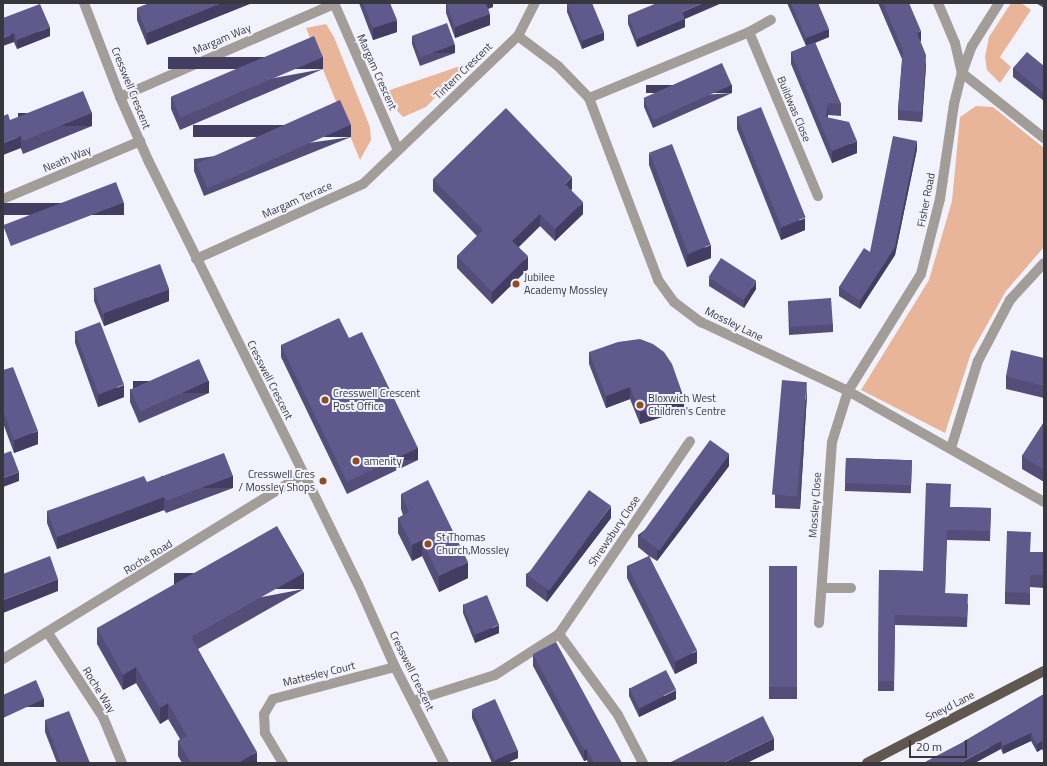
<!DOCTYPE html>
<style>
body{margin:0}
#map{position:relative;width:1047px;height:766px;overflow:hidden;background:#f2f2fd;font-family:"Titillium Web",sans-serif}
div>[style]{position:absolute}
.green>*{inset:0;background:#e9b599}
.minor>*{height:10px;margin:-5px;padding:0 5px;transform-origin:5px;border-radius:5px;background:#a39d99}
.major>*{height:10px;margin:-5px;padding:0 5px;transform-origin:5px;border-radius:5px;background:#615751}
.wall>*{inset:0;background:#534d78;transform-origin:0 0}
.shaded-wall>*{inset:0;background:#433e61;transform-origin:0 0}
.building>*{inset:0;background:#60598b;transform-origin:0 0}
.dots>*{width:11px;height:11px;translate:-50% -50%;box-sizing:border-box;border:2px solid #f2f2fd;border-radius:50%}
span{translate:-50% -50%;white-space:nowrap;text-align:center;line-height:1.15;-webkit-text-stroke:4px #f2f2fd;paint-order:stroke}
.street-label{font-size:11px;color:#38373d}
.poi-label{font-size:11px;color:#38373d}
.left{translate:0 -50%;text-align:left}
.right{translate:-100% -50%;text-align:right}
.frame{position:absolute;inset:0;border:4px solid #38373d;pointer-events:none}
.scale{position:absolute;left:909px;top:740px;width:58px;height:18px;box-sizing:border-box;border:2px solid #38373d;border-top:0;padding-left:5px;font-size:12px;line-height:14px;white-space:nowrap;color:#38373d;-webkit-text-stroke:3px #f2f2fd;paint-order:stroke}
</style>
<div id="map">
<div class="green">
<div style="clip-path:polygon(1011px 3px,1021px 3px,1031px 10px,1000px 57px,1011px 67px,1000px 83px,987px 70px,985px 57px,989px 37px)"></div>
<div style="clip-path:polygon(326px 24px,334px 37px,370px 127px,371px 140px,360px 160px,306px 28px)"></div>
<div style="clip-path:polygon(469px 63px,426px 107px,403px 117px,381px 93px)"></div>
<div style="clip-path:polygon(976px 106px,993px 107px,1044px 148px,1044px 247px,1006px 291px,971px 353px,945px 433px,861px 390px,929px 280px,952px 201px,960px 117px)"></div>
</div>
<div class="minor">
<div style="left:84px;top:3px;width:101px;rotate:69deg"></div>
<div style="left:120px;top:97px;width:71px;rotate:66deg"></div>
<div style="left:149px;top:162px;width:348px;rotate:63.6deg"></div>
<div style="left:304px;top:474px;width:123px;rotate:63.9deg"></div>
<div style="left:358px;top:584px;width:91px;rotate:66deg"></div>
<div style="left:395px;top:667px;width:108px;rotate:63deg"></div>
<div style="left:334px;top:3px;width:160px;rotate:66.5deg"></div>
<div style="left:938px;top:3px;width:43px;rotate:67deg"></div>
<div style="left:955px;top:43px;width:31px;rotate:77deg"></div>
<div style="left:962px;top:73px;width:105px;rotate:38.4deg"></div>
<div style="left:749px;top:32px;width:178px;rotate:67.2deg"></div>
<div style="left:518px;top:36px;width:50px;rotate:36.9deg"></div>
<div style="left:558px;top:66px;width:45px;rotate:45.9deg"></div>
<div style="left:589px;top:98px;width:195px;rotate:69.2deg"></div>
<div style="left:658px;top:280px;width:27px;rotate:54deg"></div>
<div style="left:674px;top:302px;width:34px;rotate:37deg"></div>
<div style="left:701px;top:322px;width:162px;rotate:25.1deg"></div>
<div style="left:848px;top:391px;width:225px;rotate:29.5deg"></div>
<div style="left:120px;top:97px;width:233px;rotate:-23.5deg"></div>
<div style="left:589px;top:98px;width:173px;rotate:-22.4deg"></div>
<div style="left:749px;top:32px;width:25px;rotate:-29deg"></div>
<div style="left:3px;top:199px;width:149px;rotate:-22.9deg"></div>
<div style="left:196px;top:259px;width:183px;rotate:-24.2deg"></div>
<div style="left:363px;top:184px;width:214px;rotate:-43.7deg"></div>
<div style="left:518px;top:36px;width:37px;rotate:-63deg"></div>
<div style="left:951px;top:448px;width:91px;rotate:-72.8deg"></div>
<div style="left:978px;top:361px;width:69px;rotate:-62.3deg"></div>
<div style="left:1010px;top:300px;width:50px;rotate:-47.4deg"></div>
<div style="left:822px;top:588px;width:29px"></div>
<div style="left:819px;top:623px;width:181px;rotate:-85.9deg"></div>
<div style="left:832px;top:442px;width:53px;rotate:-72.6deg"></div>
<div style="left:848px;top:391px;width:138px;rotate:-58deg"></div>
<div style="left:921px;top:274px;width:77px;rotate:-75.8deg"></div>
<div style="left:940px;top:199px;width:96px;rotate:-81.6deg"></div>
<div style="left:954px;top:104px;width:32px;rotate:-76deg"></div>
<div style="left:962px;top:73px;width:29px;rotate:-70deg"></div>
<div style="left:972px;top:46px;width:51px;rotate:-57.9deg"></div>
<div style="left:48px;top:633px;width:100px;rotate:56.8deg"></div>
<div style="left:103px;top:717px;width:50px;rotate:67.6deg"></div>
<div style="left:559px;top:634px;width:100px;rotate:53.9deg"></div>
<div style="left:618px;top:715px;width:54px;rotate:62.5deg"></div>
<div style="left:3px;top:659px;width:353px;rotate:-31.6deg"></div>
<div style="left:413px;top:701px;width:86px;rotate:-17.6deg"></div>
<div style="left:495px;top:675px;width:76px;rotate:-32.6deg"></div>
<div style="left:559px;top:634px;width:233px;rotate:-55.8deg"></div>
<div style="left:283px;top:763px;width:35px;rotate:-121deg"></div>
<div style="left:265px;top:733px;width:19px;rotate:-93deg"></div>
<div style="left:264px;top:714px;width:17px;rotate:-59deg"></div>
<div style="left:273px;top:699px;width:126px;rotate:-14.7deg"></div>
</div>
<div class="major">
<div style="left:867px;top:763px;width:199px;rotate:-27.5deg"></div>
</div>
<div class="wall">
<div style="clip-path:polygon(150px 3px,252px 3px,147px 45px,137px 20px,137px 8px)"></div>
<div style="clip-path:polygon(359px 3px,390px 3px,397px 32px,373px 40px)"></div>
<div style="clip-path:polygon(446px 3px,493px 3px,493px 7px,488px 9px,490px 25px,455px 38px,446px 13px)"></div>
<div style="clip-path:polygon(787px 3px,818px 3px,829px 37px,815px 43px,841px 104px,841px 116px,828px 115px,827px 117px,857px 153px,832px 163px,791px 64px,791px 52px,806px 46px)"></div>
<div style="clip-path:polygon(878px 3px,909px 3px,921px 41px,920px 41px,926px 65px,922px 122px,898px 120px,898px 110px,902px 59px)"></div>
<div style="clip-path:polygon(1036px 3px,1044px 3px,1044px 8px)"></div>
<div style="clip-path:polygon(567px 4px,604px 40px,582px 49px,567px 12px)"></div>
<div style="clip-path:polygon(628px 15px,685px 19px,685px 27px,637px 47px,628px 24px)"></div>
<div style="clip-path:polygon(3px 18px,50px 36px,17px 49px)"></div>
<div style="clip-path:polygon(412px 36px,455px 53px,420px 66px,412px 44px)"></div>
<div style="clip-path:polygon(1044px 66px,1044px 101px,1013px 77px,1013px 68px)"></div>
<div style="clip-path:polygon(323px 69px,180px 130px,171px 109px,171px 97px)"></div>
<div style="clip-path:polygon(732px 93px,653px 128px,644px 107px,644px 99px)"></div>
<div style="clip-path:polygon(737px 116px,805px 230px,781px 240px,737px 129px)"></div>
<div style="clip-path:polygon(10px 120px,92px 126px,23px 154px)"></div>
<div style="clip-path:polygon(351px 137px,204px 196px,194px 171px,194px 159px)"></div>
<div style="clip-path:polygon(917px 149px,895px 255px,860px 309px,839px 296px,839px 287px,870px 252px)"></div>
<div style="clip-path:polygon(649px 152px,711px 258px,687px 267px,649px 165px)"></div>
<div style="clip-path:polygon(433px 179px,572px 189px,571px 190px,583px 214px,555px 241px,540px 226px,519px 247px,528px 269px,492px 304px,457px 268px,457px 256px,477px 236px,433px 191px)"></div>
<div style="clip-path:polygon(709px 278px,756px 289px,744px 308px,709px 286px)"></div>
<div style="clip-path:polygon(94px 289px,169px 301px,104px 326px,94px 301px)"></div>
<div style="clip-path:polygon(788px 301px,833px 324px,833px 332px,789px 335px)"></div>
<div style="clip-path:polygon(75px 331px,124px 397px,98px 407px,75px 343px)"></div>
<div style="clip-path:polygon(349px 338px,418px 460px,347px 494px,281px 357px,281px 345px)"></div>
<div style="clip-path:polygon(589px 352px,684px 410px,640px 424px,630px 399px,606px 408px,589px 364px)"></div>
<div style="clip-path:polygon(1044px 358px,1044px 398px,1006px 389px,1006px 376px)"></div>
<div style="clip-path:polygon(3px 370px,38px 444px,14px 453px,3px 423px)"></div>
<div style="clip-path:polygon(130px 389px,209px 393px,139px 423px,130px 402px)"></div>
<div style="clip-path:polygon(807px 394px,800px 509px,775px 508px,775px 495px)"></div>
<div style="clip-path:polygon(1044px 422px,1044px 482px,1022px 469px,1022px 456px)"></div>
<div style="left:846px;top:458px;width:66px;height:33px;rotate:2deg"></div>
<div style="clip-path:polygon(729px 466px,657px 561px,649px 556px,697px 663px,675px 674px,627px 578px,627px 566px,649px 556px,638px 547px,638px 535px)"></div>
<div style="clip-path:polygon(147px 482px,233px 488px,166px 513px,164px 510px,57px 549px,47px 523px,47px 511px)"></div>
<div style="clip-path:polygon(401px 494px,468px 578px,439px 592px,422px 556px,412px 561px,398px 533px,398px 518px,403px 515px,401px 509px)"></div>
<div style="clip-path:polygon(951px 507px,991px 508px,990px 541px,947px 540px,945px 593px,968px 604px,967px 627px,895px 625px,894px 691px,878px 691px,879px 570px,923px 571px)"></div>
<div style="clip-path:polygon(611px 518px,547px 602px,526px 586px,526px 574px)"></div>
<div style="clip-path:polygon(1031px 552px,1044px 552px,1044px 588px,1030px 587px,1030px 605px,1005px 604px,1005px 592px)"></div>
<div style="left:769px;top:566px;width:28px;height:133px"></div>
<div style="clip-path:polygon(304px 589px,198px 649px,257px 763px,182px 763px,178px 756px,178px 741px,180px 739px,168px 719px,160px 724px,136px 683px,123px 690px,97px 644px,97px 628px)"></div>
<div style="clip-path:polygon(463px 604px,499px 633px,475px 643px,463px 613px)"></div>
<div style="clip-path:polygon(533px 654px,622px 763px,588px 763px,587px 760px,584px 761px,533px 666px)"></div>
<div style="clip-path:polygon(629px 688px,676px 699px,639px 717px,629px 696px)"></div>
<div style="clip-path:polygon(1044px 694px,1044px 753px,1042px 749px,1037px 752px,1031px 741px,1003px 754px,1001px 749px,963px 742px)"></div>
<div style="clip-path:polygon(472px 710px,518px 758px,507px 763px,492px 763px,472px 718px)"></div>
<div style="clip-path:polygon(45px 720px,90px 763px,57px 763px,45px 732px)"></div>
</div>
<div class="shaded-wall">
<div style="clip-path:polygon(222px 3px,252px 3px,147px 45px,147px 33px)"></div>
<div style="clip-path:polygon(484px 3px,493px 3px,493px 7px,484px 10px)"></div>
<div style="clip-path:polygon(703px 3px,722px 3px,685px 19px,685px 27px,637px 47px,637px 39px,682px 12px)"></div>
<div style="clip-path:polygon(490px 14px,490px 25px,455px 38px,455px 27px)"></div>
<div style="clip-path:polygon(397px 20px,397px 32px,373px 40px,373px 28px)"></div>
<div style="clip-path:polygon(50px 27px,50px 36px,17px 49px,17px 40px)"></div>
<div style="clip-path:polygon(829px 29px,829px 37px,806px 46px,806px 38px)"></div>
<div style="clip-path:polygon(921px 31px,921px 41px,917px 42px,917px 33px)"></div>
<div style="clip-path:polygon(604px 32px,604px 40px,582px 49px,582px 41px)"></div>
<div style="clip-path:polygon(14px 33px,14px 42px,3px 46px,3px 38px)"></div>
<div style="left:455px;top:45px;width:8px;height:37px;rotate:90deg"></div>
<div style="clip-path:polygon(926px 55px,926px 65px,922px 122px,922px 112px)"></div>
<div style="left:323px;top:57px;width:12px;height:155px;rotate:90deg"></div>
<div style="left:732px;top:85px;width:8px;height:86px;rotate:90deg"></div>
<div style="clip-path:polygon(828px 103px,828px 115px,826px 129px,826px 117px)"></div>
<div style="left:92px;top:113px;width:13px;height:74px;rotate:90deg"></div>
<div style="left:351px;top:125px;width:12px;height:158px;rotate:90deg"></div>
<div style="clip-path:polygon(21px 136px,21px 148px,3px 155px,3px 143px)"></div>
<div style="clip-path:polygon(857px 141px,857px 153px,832px 163px,832px 151px)"></div>
<div style="clip-path:polygon(917px 141px,917px 149px,895px 255px,860px 309px,860px 301px)"></div>
<div style="clip-path:polygon(572px 177px,572px 189px,565px 196px,565px 184px)"></div>
<div style="clip-path:polygon(583px 202px,583px 214px,555px 241px,555px 229px)"></div>
<div style="left:124px;top:203px;width:12px;height:130px;rotate:90deg"></div>
<div style="clip-path:polygon(540px 214px,540px 226px,512px 253px,512px 241px)"></div>
<div style="clip-path:polygon(805px 218px,805px 230px,781px 240px,781px 228px)"></div>
<div style="clip-path:polygon(711px 245px,711px 258px,687px 267px,687px 255px)"></div>
<div style="clip-path:polygon(528px 256px,528px 269px,492px 304px,492px 292px)"></div>
<div style="clip-path:polygon(756px 281px,756px 289px,744px 308px,744px 300px)"></div>
<div style="clip-path:polygon(169px 289px,169px 301px,104px 326px,104px 313px)"></div>
<div style="left:209px;top:381px;width:12px;height:76px;rotate:90deg"></div>
<div style="clip-path:polygon(807px 382px,807px 394px,800px 509px,800px 497px)"></div>
<div style="clip-path:polygon(124px 385px,124px 397px,98px 407px,98px 395px)"></div>
<div style="clip-path:polygon(630px 387px,630px 399px,606px 408px,606px 396px)"></div>
<div style="clip-path:polygon(684px 398px,684px 410px,640px 424px,640px 412px)"></div>
<div style="clip-path:polygon(38px 431px,38px 444px,14px 453px,14px 440px)"></div>
<div style="left:418px;top:448px;width:12px;height:79px;rotate:90deg"></div>
<div style="clip-path:polygon(729px 454px,729px 466px,657px 561px,657px 549px)"></div>
<div style="clip-path:polygon(19px 472px,19px 481px,3px 487px,3px 478px)"></div>
<div style="left:233px;top:476px;width:12px;height:72px;rotate:90deg"></div>
<div style="clip-path:polygon(164px 497px,164px 510px,57px 549px,57px 537px)"></div>
<div style="clip-path:polygon(611px 506px,611px 518px,547px 602px,547px 590px)"></div>
<div style="clip-path:polygon(422px 540px,422px 556px,412px 561px,412px 545px)"></div>
<div style="clip-path:polygon(468px 562px,468px 578px,439px 592px,439px 576px)"></div>
<div style="left:304px;top:573px;width:16px;height:130px;rotate:90deg"></div>
<div style="clip-path:polygon(58px 579px,58px 591px,3px 613px,3px 600px)"></div>
<div style="clip-path:polygon(499px 625px,499px 633px,475px 643px,475px 635px)"></div>
<div style="clip-path:polygon(697px 651px,697px 663px,675px 674px,675px 662px)"></div>
<div style="clip-path:polygon(136px 667px,136px 683px,123px 690px,123px 675px)"></div>
<div style="clip-path:polygon(676px 690px,676px 699px,639px 717px,639px 709px)"></div>
<div style="left:44px;top:699px;width:8px;height:45px;rotate:90deg"></div>
<div style="clip-path:polygon(168px 703px,168px 719px,160px 724px,160px 708px)"></div>
<div style="clip-path:polygon(1031px 733px,1031px 741px,1003px 754px,1003px 746px)"></div>
<div style="clip-path:polygon(774px 738px,774px 750px,747px 763px,723px 763px)"></div>
<div style="clip-path:polygon(1001px 741px,1001px 749px,975px 763px,960px 763px)"></div>
<div style="clip-path:polygon(1042px 741px,1042px 749px,1037px 752px,1037px 744px)"></div>
<div style="clip-path:polygon(587px 749px,587px 760px,584px 761px,584px 750px)"></div>
<div style="clip-path:polygon(518px 750px,518px 758px,507px 763px,495px 763px,495px 760px)"></div>
<div style="clip-path:polygon(257px 752px,257px 763px,238px 763px)"></div>
</div>
<div class="building">
<div style="clip-path:polygon(150px 3px,222px 3px,147px 33px,137px 8px)"></div>
<div style="clip-path:polygon(363px 3px,390px 3px,397px 20px,373px 28px)"></div>
<div style="clip-path:polygon(446px 3px,486px 3px,490px 14px,455px 27px)"></div>
<div style="clip-path:polygon(569px 3px,592px 3px,604px 32px,582px 41px,567px 4px)"></div>
<div style="clip-path:polygon(657px 3px,703px 3px,682px 12px,685px 19px,637px 39px,628px 15px)"></div>
<div style="clip-path:polygon(791px 3px,818px 3px,829px 29px,806px 38px)"></div>
<div style="clip-path:polygon(883px 3px,909px 3px,921px 31px,917px 33px,926px 55px,922px 112px,898px 110px,903px 51px)"></div>
<div style="clip-path:polygon(40px 4px,50px 27px,17px 40px,14px 33px,3px 38px,3px 18px)"></div>
<div style="left:447px;top:23px;width:23px;height:37px;rotate:70deg"></div>
<div style="left:314px;top:36px;width:23px;height:155px;rotate:67deg"></div>
<div style="clip-path:polygon(815px 42px,841px 104px,828px 103px,826px 117px,849px 122px,857px 141px,832px 151px,791px 52px)"></div>
<div style="clip-path:polygon(1027px 52px,1044px 66px,1044px 93px,1013px 68px)"></div>
<div style="left:722px;top:63px;width:24px;height:86px;rotate:66deg"></div>
<div style="clip-path:polygon(83px 91px,92px 113px,23px 141px,21px 136px,3px 143px,3px 116px,8px 114px,10px 120px)"></div>
<div style="left:340px;top:100px;width:27px;height:157px;rotate:66deg"></div>
<div style="left:761px;top:107px;width:119px;height:26px;rotate:68deg"></div>
<div style="clip-path:polygon(506px 108px,572px 177px,565px 184px,583px 202px,555px 229px,540px 214px,512px 241px,528px 256px,492px 292px,457px 256px,483px 230px,433px 179px)"></div>
<div style="clip-path:polygon(893px 136px,917px 141px,895px 247px,860px 301px,839px 287px,864px 248px,870px 252px)"></div>
<div style="left:672px;top:144px;width:108px;height:24px;rotate:69deg"></div>
<div style="left:116px;top:182px;width:22px;height:121px;rotate:69deg"></div>
<div style="left:721px;top:258px;width:42px;height:23px;rotate:33deg"></div>
<div style="left:160px;top:264px;width:27px;height:71px;rotate:70deg"></div>
<div style="left:831px;top:298px;width:26px;height:43px;rotate:86deg"></div>
<div style="clip-path:polygon(339px 318px,349px 338px,362px 332px,418px 448px,347px 482px,281px 345px)"></div>
<div style="left:100px;top:322px;width:67px;height:27px;rotate:69deg"></div>
<div style="clip-path:polygon(640px 339px,653px 344px,664px 352px,672px 364px,684px 398px,640px 412px,630px 387px,606px 396px,589px 352px,618px 342px)"></div>
<div style="clip-path:polygon(1011px 350px,1044px 358px,1044px 386px,1006px 376px)"></div>
<div style="left:199px;top:359px;width:24px;height:75px;rotate:66deg"></div>
<div style="clip-path:polygon(13px 367px,38px 431px,14px 440px,3px 411px,3px 370px)"></div>
<div style="left:782px;top:380px;width:25px;height:115px;rotate:5deg"></div>
<div style="clip-path:polygon(1044px 422px,1044px 470px,1022px 456px)"></div>
<div style="left:710px;top:440px;width:24px;height:119px;rotate:36deg"></div>
<div style="clip-path:polygon(11px 451px,19px 472px,3px 478px,3px 454px)"></div>
<div style="clip-path:polygon(224px 453px,233px 476px,166px 501px,164px 497px,57px 537px,47px 511px,144px 476px,147px 482px)"></div>
<div style="left:846px;top:458px;width:66px;height:25px;rotate:2deg"></div>
<div style="clip-path:polygon(428px 480px,468px 562px,439px 576px,422px 540px,412px 545px,398px 518px,409px 512px,401px 494px)"></div>
<div style="clip-path:polygon(926px 483px,951px 484px,950px 507px,991px 508px,990px 531px,947px 530px,945px 593px,968px 594px,967px 617px,895px 615px,894px 681px,878px 681px,879px 570px,923px 571px)"></div>
<div style="left:589px;top:490px;width:27px;height:105px;rotate:36deg"></div>
<div style="clip-path:polygon(277px 526px,304px 573px,191px 637px,257px 752px,238px 763px,207px 763px,206px 762px,204px 763px,191px 763px,178px 741px,187px 736px,168px 703px,160px 708px,136px 667px,123px 675px,97px 628px)"></div>
<div style="clip-path:polygon(1007px 531px,1031px 532px,1030px 552px,1044px 552px,1044px 575px,1030px 575px,1030px 593px,1005px 592px)"></div>
<div style="clip-path:polygon(50px 556px,58px 579px,3px 600px,3px 574px)"></div>
<div style="left:649px;top:556px;width:106px;height:24px;rotate:63deg"></div>
<div style="left:769px;top:566px;width:28px;height:121px"></div>
<div style="left:487px;top:595px;width:32px;height:26px;rotate:68deg"></div>
<div style="clip-path:polygon(556px 642px,622px 763px,594px 763px,587px 749px,584px 750px,533px 654px)"></div>
<div style="left:666px;top:670px;width:22px;height:41px;rotate:63deg"></div>
<div style="clip-path:polygon(36px 680px,44px 699px,3px 718px,3px 695px)"></div>
<div style="clip-path:polygon(1044px 694px,1044px 745px,1042px 741px,1037px 744px,1031px 733px,1003px 746px,1001px 741px,960px 763px,923px 763px,963px 742px)"></div>
<div style="left:495px;top:699px;width:56px;height:25px;rotate:66deg"></div>
<div style="clip-path:polygon(69px 711px,90px 763px,61px 763px,45px 720px)"></div>
<div style="clip-path:polygon(763px 716px,774px 738px,723px 763px,669px 763px)"></div>
</div>
<div class="dots">
<div style="left:516px;top:284px;background:#904b20"></div>
<div style="left:325px;top:400px;background:#904b20"></div>
<div style="left:640px;top:405px;background:#904b20"></div>
<div style="left:356px;top:461px;background:#904b20"></div>
<div style="left:323px;top:481px;background:#904b20"></div>
<div style="left:428px;top:544px;background:#904b20"></div>
</div>
<div class="street-label">
<span style="left:222px;top:39px;rotate:-23deg">Margam Way</span>
<span style="left:463px;top:71px;rotate:-44deg">Tintern Crescent</span>
<span style="left:377px;top:72px;rotate:66deg">Margam Crescent</span>
<span style="left:131px;top:88px;rotate:68deg">Cresswell Crescent</span>
<span style="left:794px;top:109px;rotate:67deg">Buildwas Close</span>
<span style="left:67px;top:159px;rotate:-23deg">Neath Way</span>
<span style="left:297px;top:200px;rotate:-24deg">Margam Terrace</span>
<span style="left:926px;top:200px;rotate:-79deg">Fisher Road</span>
<span style="left:734px;top:324px;rotate:26deg">Mossley Lane</span>
<span style="left:270px;top:380px;rotate:63deg">Cresswell Crescent</span>
<span style="left:815px;top:505px;rotate:-86deg">Mossley Close</span>
<span style="left:614px;top:531px;rotate:-56deg">Shrewsbury Close</span>
<span style="left:148px;top:557px;rotate:-32deg">Roche Road</span>
<span style="left:412px;top:671px;rotate:64deg">Cresswell Crescent</span>
<span style="left:319px;top:674px;rotate:-14deg">Mattesley Court</span>
<span style="left:99px;top:690px;rotate:58deg">Roche Way</span>
<span style="left:950px;top:706px;rotate:-27deg">Sneyd Lane</span>
</div>
<div class="poi-label">
<span class="left" style="left:524px;top:284px">Jubilee<br>Academy Mossley</span>
<span class="left" style="left:333px;top:400px">Cresswell Crescent<br>Post Office</span>
<span class="left" style="left:648px;top:405px">Bloxwich West<br>Children's Centre</span>
<span class="left" style="left:364px;top:461px">amenity</span>
<span class="right" style="left:315px;top:481px">Cresswell Cres<br>/ Mossley Shops</span>
<span class="left" style="left:436px;top:544px">St Thomas<br>Church,Mossley</span>
</div>
<div class="frame"></div>
<div class="scale">20 m</div>
</div>
